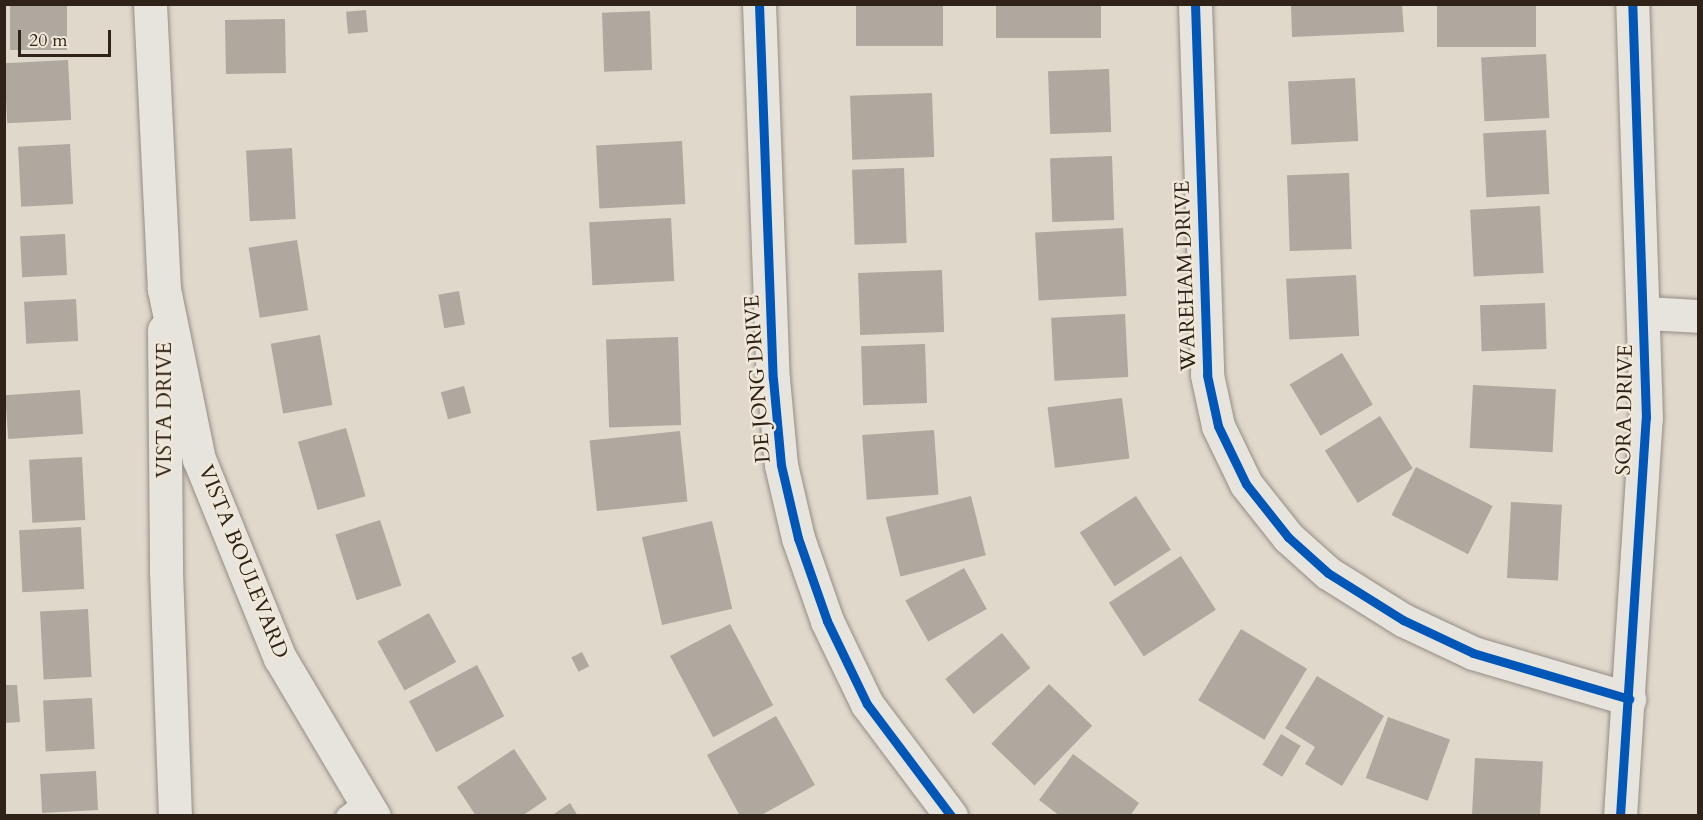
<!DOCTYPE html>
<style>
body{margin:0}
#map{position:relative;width:1703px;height:820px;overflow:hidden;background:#e0d8cb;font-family:Cardo,serif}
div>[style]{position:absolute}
.building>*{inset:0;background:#aea89f;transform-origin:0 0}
.roads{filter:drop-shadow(0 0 2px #948d85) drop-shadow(0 0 2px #948d85)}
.lane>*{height:18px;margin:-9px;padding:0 9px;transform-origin:9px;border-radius:9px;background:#e7e3dd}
.street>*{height:33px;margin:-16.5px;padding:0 16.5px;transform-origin:16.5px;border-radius:16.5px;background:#e7e3dd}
.secondary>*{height:33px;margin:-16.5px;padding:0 16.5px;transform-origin:16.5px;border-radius:16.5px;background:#e7e3dd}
.cycleway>*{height:9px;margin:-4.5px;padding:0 4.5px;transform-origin:4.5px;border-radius:4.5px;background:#0057b8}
span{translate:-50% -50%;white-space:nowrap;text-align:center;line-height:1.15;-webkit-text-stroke:5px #f0e8d8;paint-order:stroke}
.street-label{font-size:21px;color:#2f2219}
.frame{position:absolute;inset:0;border:6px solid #2f2219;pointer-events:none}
.scale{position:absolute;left:18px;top:30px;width:93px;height:27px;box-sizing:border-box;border:3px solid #2f2219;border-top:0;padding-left:8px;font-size:18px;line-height:21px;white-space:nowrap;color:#2f2219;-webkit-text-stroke:4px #f0e8d8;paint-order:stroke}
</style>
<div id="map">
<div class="building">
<div style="left:10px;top:4px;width:57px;height:46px"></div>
<div style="left:856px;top:4px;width:87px;height:42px"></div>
<div style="left:996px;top:4px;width:105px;height:34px"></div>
<div style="clip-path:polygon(1291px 4px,1402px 4px,1404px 32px,1292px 37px)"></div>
<div style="left:1437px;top:4px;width:99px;height:43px"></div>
<div style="left:366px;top:10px;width:22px;height:20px;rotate:85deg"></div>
<div style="left:650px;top:11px;width:59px;height:48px;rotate:88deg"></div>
<div style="left:285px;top:19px;width:54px;height:60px;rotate:89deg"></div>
<div style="left:1546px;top:54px;width:64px;height:65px;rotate:87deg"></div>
<div style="left:68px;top:60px;width:60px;height:64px;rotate:87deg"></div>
<div style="left:1109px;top:69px;width:63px;height:61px;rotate:88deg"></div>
<div style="left:1355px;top:78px;width:63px;height:67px;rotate:87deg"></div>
<div style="left:932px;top:93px;width:64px;height:82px;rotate:88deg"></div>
<div style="left:1546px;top:130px;width:64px;height:63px;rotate:87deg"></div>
<div style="left:682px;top:141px;width:63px;height:86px;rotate:87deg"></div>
<div style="left:70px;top:144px;width:60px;height:52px;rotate:87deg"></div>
<div style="left:292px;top:148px;width:71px;height:46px;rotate:87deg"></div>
<div style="left:1112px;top:156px;width:64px;height:62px;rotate:88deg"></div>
<div style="left:904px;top:168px;width:75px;height:52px;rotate:88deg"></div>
<div style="left:1349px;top:173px;width:76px;height:62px;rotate:88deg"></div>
<div style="left:1540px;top:206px;width:67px;height:70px;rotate:87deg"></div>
<div style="left:671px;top:218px;width:63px;height:82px;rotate:87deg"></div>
<div style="left:1123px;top:228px;width:68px;height:88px;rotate:87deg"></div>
<div style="left:65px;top:234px;width:41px;height:45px;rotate:87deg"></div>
<div style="left:297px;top:240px;width:71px;height:49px;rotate:81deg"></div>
<div style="left:942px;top:270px;width:62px;height:84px;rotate:88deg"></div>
<div style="left:1356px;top:275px;width:61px;height:70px;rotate:87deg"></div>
<div style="left:459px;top:291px;width:34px;height:21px;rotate:80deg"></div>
<div style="left:76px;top:299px;width:42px;height:52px;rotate:87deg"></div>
<div style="left:1545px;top:303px;width:46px;height:65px;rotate:88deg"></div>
<div style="left:1125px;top:314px;width:63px;height:74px;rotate:87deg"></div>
<div style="left:320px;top:335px;width:71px;height:50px;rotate:80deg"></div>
<div style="left:678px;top:337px;width:88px;height:72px;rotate:88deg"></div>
<div style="left:925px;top:344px;width:59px;height:64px;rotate:88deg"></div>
<div style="left:1342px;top:353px;width:60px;height:61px;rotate:59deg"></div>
<div style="left:1473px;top:385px;width:83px;height:63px;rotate:3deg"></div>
<div style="left:464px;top:386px;width:28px;height:24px;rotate:75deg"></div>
<div style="left:80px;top:390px;width:44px;height:75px;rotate:86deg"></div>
<div style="left:1122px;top:398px;width:61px;height:75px;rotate:83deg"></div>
<div style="left:1380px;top:416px;width:62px;height:65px;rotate:58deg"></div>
<div style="left:346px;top:428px;width:71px;height:50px;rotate:74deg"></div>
<div style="left:934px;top:430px;width:65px;height:72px;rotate:86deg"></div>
<div style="left:680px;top:431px;width:71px;height:91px;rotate:84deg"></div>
<div style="left:82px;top:457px;width:63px;height:53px;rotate:87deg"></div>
<div style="left:1416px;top:467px;width:86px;height:54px;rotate:27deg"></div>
<div style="left:971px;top:496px;width:61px;height:88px;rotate:76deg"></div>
<div style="left:1136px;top:496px;width:64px;height:67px;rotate:57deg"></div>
<div style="left:1511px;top:502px;width:51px;height:76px;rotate:3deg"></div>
<div style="left:380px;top:520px;width:69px;height:47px;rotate:72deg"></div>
<div style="left:712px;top:521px;width:90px;height:72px;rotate:77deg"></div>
<div style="left:81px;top:527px;width:62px;height:62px;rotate:87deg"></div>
<div style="left:1181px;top:556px;width:64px;height:86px;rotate:57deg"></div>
<div style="left:964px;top:568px;width:47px;height:67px;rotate:61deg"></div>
<div style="left:88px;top:609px;width:68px;height:48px;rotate:87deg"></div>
<div style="left:429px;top:613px;width:56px;height:59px;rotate:61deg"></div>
<div style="left:730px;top:624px;width:92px;height:68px;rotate:62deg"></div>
<div style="left:1241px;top:629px;width:77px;height:83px;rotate:31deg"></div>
<div style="left:1002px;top:633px;width:45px;height:73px;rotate:51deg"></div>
<div style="left:582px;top:652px;width:16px;height:12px;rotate:63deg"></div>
<div style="left:477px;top:665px;width:58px;height:77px;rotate:62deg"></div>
<div style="clip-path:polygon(1317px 676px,1384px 716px,1342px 786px,1305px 764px,1315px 747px,1285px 728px)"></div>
<div style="left:1049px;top:684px;width:60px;height:83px;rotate:44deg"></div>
<div style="clip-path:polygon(4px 685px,17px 685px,20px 722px,4px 723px)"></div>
<div style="left:92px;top:698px;width:51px;height:49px;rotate:87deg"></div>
<div style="clip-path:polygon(776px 716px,815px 785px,760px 816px,740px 816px,707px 755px)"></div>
<div style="left:1388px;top:717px;width:66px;height:65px;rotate:20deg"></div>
<div style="left:1281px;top:734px;width:23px;height:36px;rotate:31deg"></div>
<div style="clip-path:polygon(514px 749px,547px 799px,522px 816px,476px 816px,457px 787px)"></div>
<div style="clip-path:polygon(1073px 754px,1139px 803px,1130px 816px,1060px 816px,1039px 800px)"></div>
<div style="left:1475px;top:758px;width:68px;height:58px;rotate:3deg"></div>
<div style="left:96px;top:771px;width:39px;height:56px;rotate:87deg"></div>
<div style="clip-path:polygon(570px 803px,578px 816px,551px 816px)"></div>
</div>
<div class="roads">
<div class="lane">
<div style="left:345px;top:816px;width:25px;rotate:-37deg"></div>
</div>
<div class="street">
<div style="left:759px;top:4px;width:375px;rotate:87.9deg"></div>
<div style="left:773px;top:379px;width:86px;rotate:84.7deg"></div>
<div style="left:781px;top:465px;width:75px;rotate:76.9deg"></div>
<div style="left:798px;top:538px;width:88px;rotate:70.7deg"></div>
<div style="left:827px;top:621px;width:92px;rotate:64.3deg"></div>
<div style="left:867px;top:704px;width:140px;rotate:53.1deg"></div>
<div style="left:1195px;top:4px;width:371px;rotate:88.1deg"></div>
<div style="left:1207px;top:375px;width:52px;rotate:77.8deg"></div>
<div style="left:1218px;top:426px;width:64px;rotate:64.2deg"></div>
<div style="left:1246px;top:484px;width:68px;rotate:51.6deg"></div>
<div style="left:1288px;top:537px;width:54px;rotate:42deg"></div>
<div style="left:1328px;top:573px;width:89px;rotate:32.1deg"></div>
<div style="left:1403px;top:620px;width:77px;rotate:25.2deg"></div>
<div style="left:1473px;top:653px;width:163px;rotate:16.4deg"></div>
<div style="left:1645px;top:313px;width:53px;rotate:3.2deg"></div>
<div style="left:164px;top:330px;width:241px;rotate:89.5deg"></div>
<div style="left:166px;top:571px;width:245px;rotate:87.9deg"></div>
<div style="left:1620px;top:816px;width:399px;rotate:-86.3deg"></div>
<div style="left:1646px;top:418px;width:414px;rotate:-91.9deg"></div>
</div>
<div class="secondary">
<div style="left:150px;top:4px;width:285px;rotate:87.2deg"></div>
<div style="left:164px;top:289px;width:174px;rotate:78.4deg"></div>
<div style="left:199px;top:459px;width:215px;rotate:67.9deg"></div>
<div style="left:280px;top:658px;width:184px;rotate:59.3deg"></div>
</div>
</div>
<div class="cycleway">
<div style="left:759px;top:4px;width:375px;rotate:87.9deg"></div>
<div style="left:773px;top:379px;width:86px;rotate:84.7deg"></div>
<div style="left:781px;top:465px;width:75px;rotate:76.9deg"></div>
<div style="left:798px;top:538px;width:88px;rotate:70.7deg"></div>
<div style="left:827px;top:621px;width:92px;rotate:64.3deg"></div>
<div style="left:867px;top:704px;width:140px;rotate:53.1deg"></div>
<div style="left:1195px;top:4px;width:371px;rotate:88.1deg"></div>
<div style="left:1207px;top:375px;width:52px;rotate:77.8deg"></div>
<div style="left:1218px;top:426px;width:64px;rotate:64.2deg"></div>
<div style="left:1246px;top:484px;width:68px;rotate:51.6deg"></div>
<div style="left:1288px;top:537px;width:54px;rotate:42deg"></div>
<div style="left:1328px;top:573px;width:89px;rotate:32.1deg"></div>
<div style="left:1403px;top:620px;width:77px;rotate:25.2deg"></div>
<div style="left:1473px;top:653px;width:163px;rotate:16.4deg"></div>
<div style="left:1620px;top:816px;width:399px;rotate:-86.3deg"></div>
<div style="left:1646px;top:418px;width:414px;rotate:-91.9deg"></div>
</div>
<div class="street-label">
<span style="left:1186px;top:276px;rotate:-92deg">WAREHAM DRIVE</span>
<span style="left:758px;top:379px;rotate:-94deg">DE JONG DRIVE</span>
<span style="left:165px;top:410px;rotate:-90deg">VISTA DRIVE</span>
<span style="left:1625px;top:410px;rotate:-89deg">SORA DRIVE</span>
<span style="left:243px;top:562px;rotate:68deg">VISTA BOULEVARD</span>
</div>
<div class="frame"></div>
<div class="scale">20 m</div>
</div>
